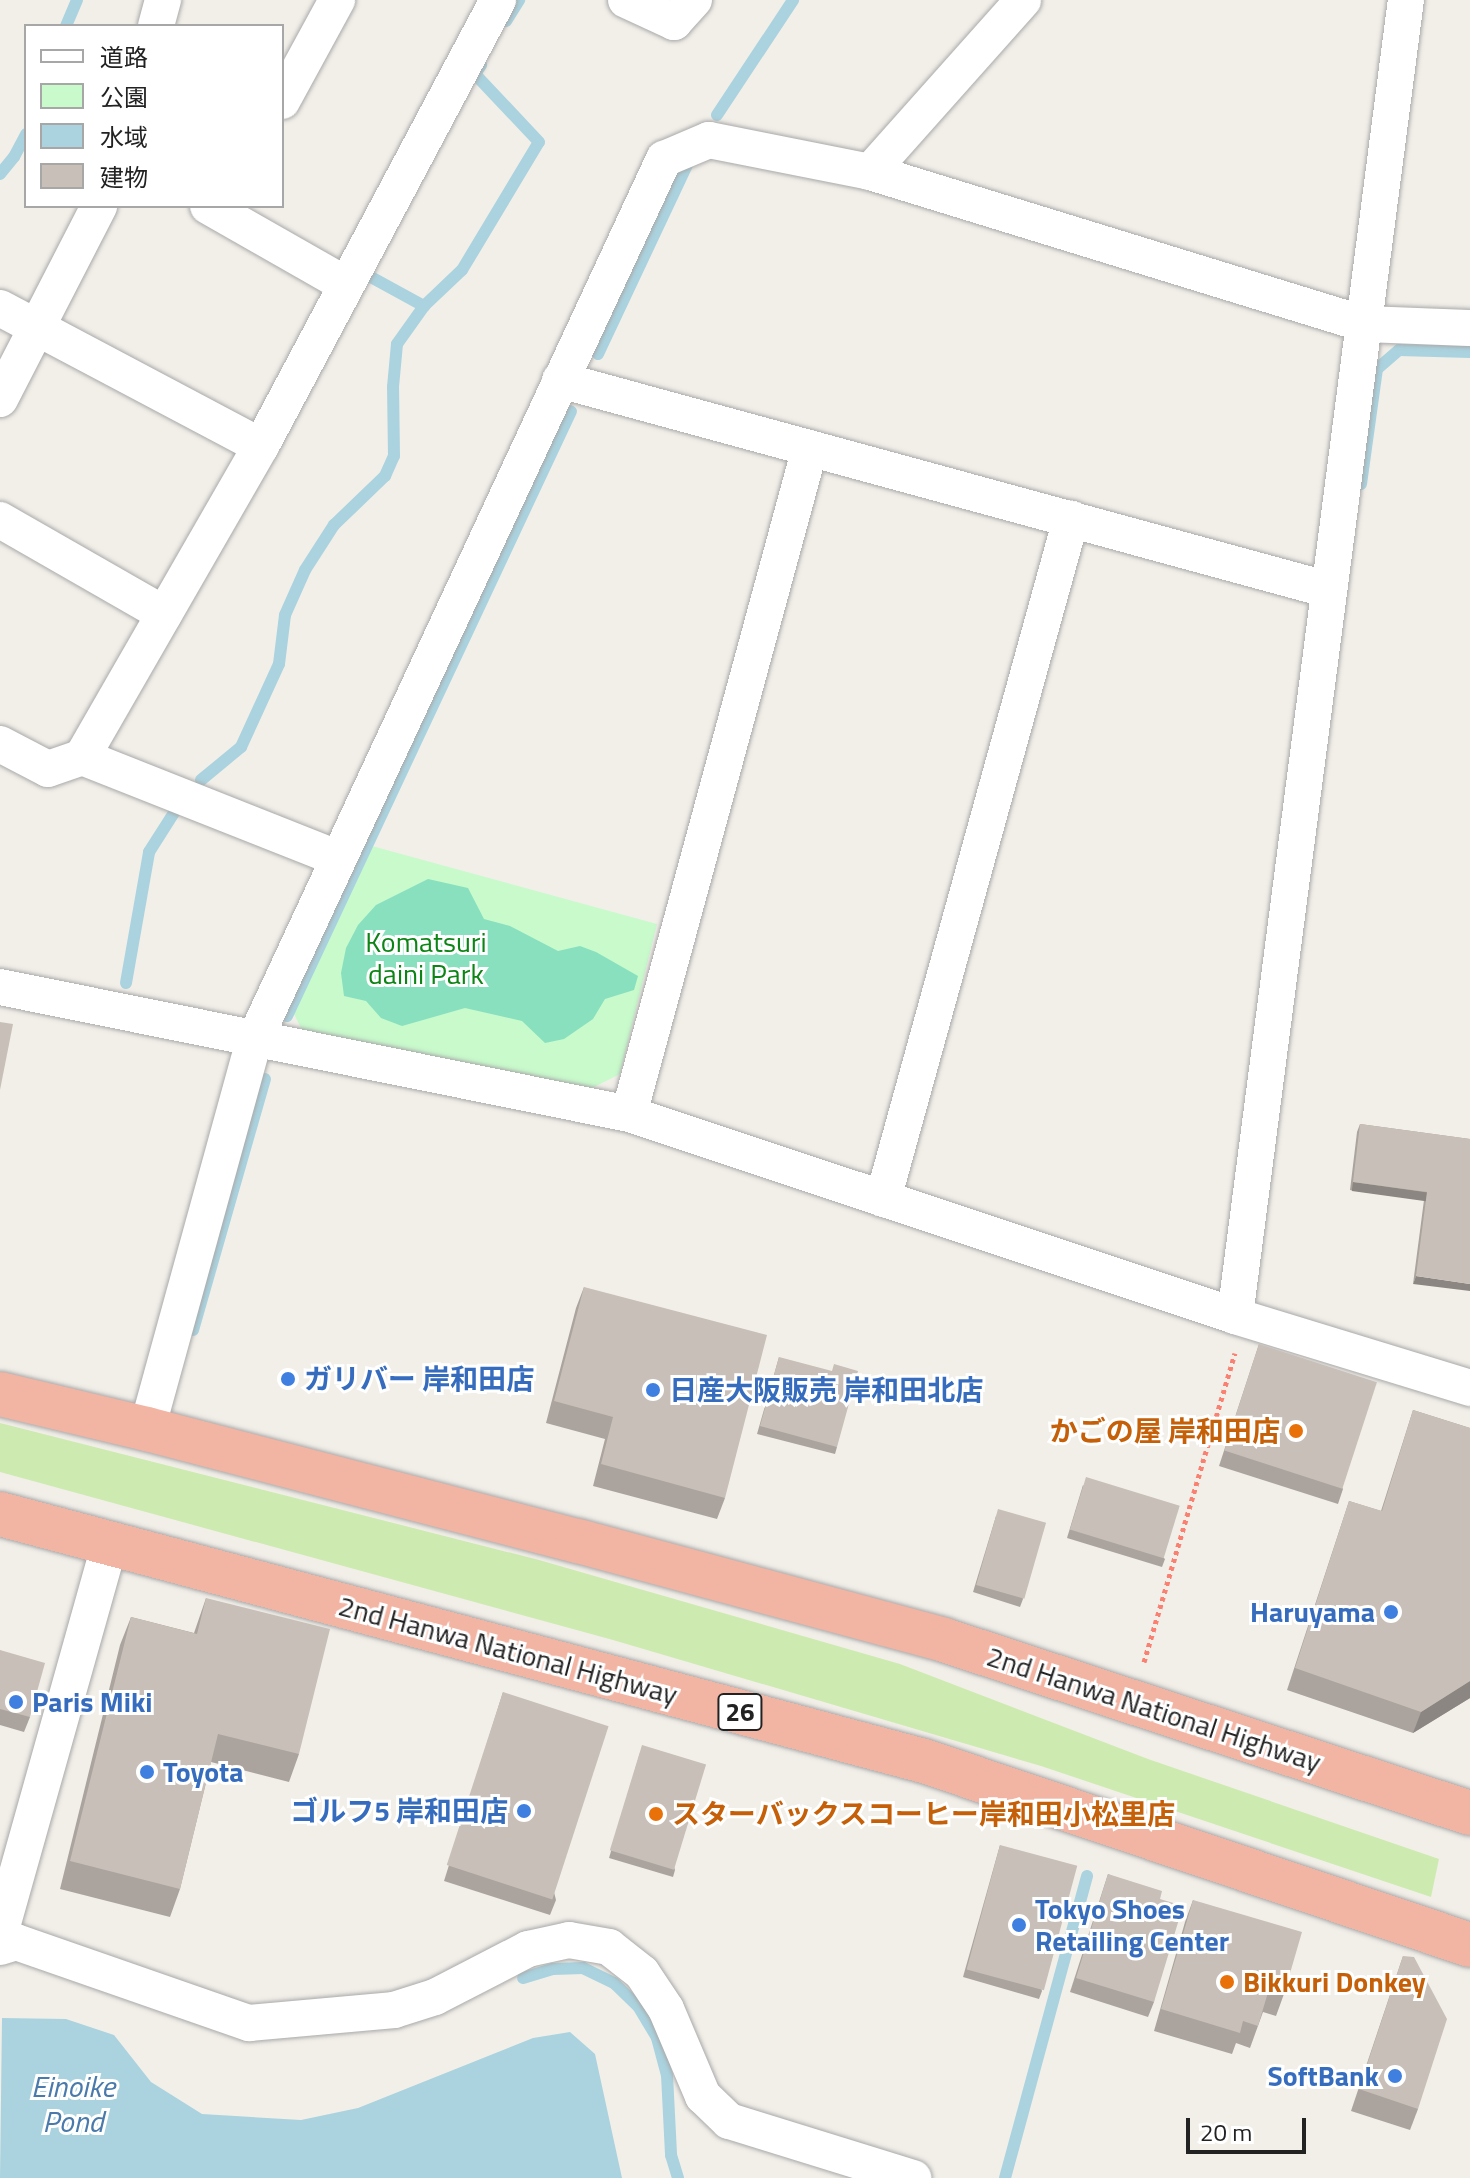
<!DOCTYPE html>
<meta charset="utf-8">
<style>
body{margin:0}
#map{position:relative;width:1470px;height:2178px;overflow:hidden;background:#f2efe9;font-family:"Titillium Web","Noto Sans JP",sans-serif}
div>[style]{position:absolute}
.grass>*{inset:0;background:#cdebb0}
.park>*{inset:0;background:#c8facc}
.pitch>*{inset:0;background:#88e0be}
.water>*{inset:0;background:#aad3df}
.stream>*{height:12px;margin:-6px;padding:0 6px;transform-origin:6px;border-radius:6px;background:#aad3df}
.path>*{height:5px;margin-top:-2.5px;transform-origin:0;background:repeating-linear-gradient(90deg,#fa8072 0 4px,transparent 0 8px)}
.roads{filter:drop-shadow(0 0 2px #a9a9a9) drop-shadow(0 0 2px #a9a9a9)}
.minor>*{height:36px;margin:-18px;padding:0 18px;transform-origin:18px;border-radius:18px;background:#fff}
.trunk>*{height:44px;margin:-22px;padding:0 22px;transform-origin:22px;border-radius:22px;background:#f2b4a3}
.wall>*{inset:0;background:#aba49e}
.shaded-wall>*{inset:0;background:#8b8681;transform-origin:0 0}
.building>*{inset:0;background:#c7bfb8;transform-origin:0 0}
.dots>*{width:22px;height:22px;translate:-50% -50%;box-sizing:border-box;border:4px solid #fff;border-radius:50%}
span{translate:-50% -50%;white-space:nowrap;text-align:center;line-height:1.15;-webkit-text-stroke:6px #fff;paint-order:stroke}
.shield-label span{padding:2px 6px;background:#fff;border:2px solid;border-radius:6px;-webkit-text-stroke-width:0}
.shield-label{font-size:26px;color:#222;font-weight:700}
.park-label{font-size:28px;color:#0c8416}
.shop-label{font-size:28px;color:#366cbe;font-weight:700}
.left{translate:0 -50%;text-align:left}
.right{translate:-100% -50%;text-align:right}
.food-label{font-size:28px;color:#c56008;font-weight:700}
.street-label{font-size:28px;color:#222}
.water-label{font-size:30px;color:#4a7aab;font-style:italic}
.legend{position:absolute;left:24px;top:24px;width:260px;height:184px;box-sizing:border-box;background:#fff;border:2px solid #a7a7a7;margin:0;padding:10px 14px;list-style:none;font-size:24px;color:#222}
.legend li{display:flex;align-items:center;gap:16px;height:40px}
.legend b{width:40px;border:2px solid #a7a7a7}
.scale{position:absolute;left:1186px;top:2118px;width:120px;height:36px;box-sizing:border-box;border:4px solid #222;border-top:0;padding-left:10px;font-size:24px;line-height:28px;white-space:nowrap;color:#222;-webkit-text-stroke:6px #fff;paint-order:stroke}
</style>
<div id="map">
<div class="grass">
<div style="clip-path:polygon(0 1423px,539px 1560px,900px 1664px,1148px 1759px,1439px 1859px,1431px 1897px,1041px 1766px,613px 1640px,0 1472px)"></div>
</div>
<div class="park">
<div style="clip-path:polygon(372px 846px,657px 924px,620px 1074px,592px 1088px,302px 1030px,292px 1010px)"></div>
</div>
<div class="pitch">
<div style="clip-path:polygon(428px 879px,468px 888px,484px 919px,510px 926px,558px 951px,580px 946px,596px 952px,638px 976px,634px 990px,605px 999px,593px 1019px,564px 1039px,545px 1043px,522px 1021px,465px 1008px,402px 1026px,381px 1018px,366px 1001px,344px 996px,341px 973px,346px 948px,358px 925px,376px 905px)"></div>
</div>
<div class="water">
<div style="clip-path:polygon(2px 2018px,66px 2019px,114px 2035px,151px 2082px,202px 2114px,301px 2120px,358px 2108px,533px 2038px,570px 2032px,595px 2054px,622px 2178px,0 2178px)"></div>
</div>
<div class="stream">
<div style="left:506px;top:21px;width:25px;rotate:-58deg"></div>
<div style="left:66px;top:26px;width:28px;rotate:-67deg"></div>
<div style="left:717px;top:115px;width:138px;rotate:-56.5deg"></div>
<div style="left:0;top:174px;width:22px;rotate:-51deg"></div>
<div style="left:14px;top:157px;width:26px;rotate:-62deg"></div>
<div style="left:369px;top:276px;width:63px;rotate:28.6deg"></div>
<div style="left:598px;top:354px;width:211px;rotate:-64.8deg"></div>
<div style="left:1361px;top:484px;width:116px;rotate:-82.1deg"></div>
<div style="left:1377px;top:369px;width:29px;rotate:-41deg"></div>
<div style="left:1399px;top:350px;width:71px;rotate:1.6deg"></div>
<div style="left:201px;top:780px;width:52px;rotate:-39.5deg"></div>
<div style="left:241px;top:747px;width:91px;rotate:-65.4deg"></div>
<div style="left:279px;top:664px;width:49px;rotate:-83deg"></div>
<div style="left:285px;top:615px;width:49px;rotate:-66deg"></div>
<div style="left:305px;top:570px;width:54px;rotate:-57.2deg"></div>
<div style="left:334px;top:525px;width:71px;rotate:-43.9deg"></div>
<div style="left:385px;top:476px;width:22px;rotate:-66deg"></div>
<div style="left:394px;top:456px;width:69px;rotate:-90.8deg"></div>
<div style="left:393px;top:387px;width:43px;rotate:-84.7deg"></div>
<div style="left:397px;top:344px;width:47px;rotate:-54.6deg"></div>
<div style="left:424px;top:306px;width:52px;rotate:-43.5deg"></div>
<div style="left:462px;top:270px;width:149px;rotate:-59deg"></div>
<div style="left:539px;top:142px;width:93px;rotate:-133.3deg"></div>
<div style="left:475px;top:74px;width:11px;rotate:-56deg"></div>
<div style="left:126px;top:983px;width:133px;rotate:-80deg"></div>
<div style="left:149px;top:852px;width:52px;rotate:-57.5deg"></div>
<div style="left:287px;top:1016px;width:668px;rotate:-64.85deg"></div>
<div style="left:193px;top:1330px;width:261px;rotate:-74deg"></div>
<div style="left:523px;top:1978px;width:31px;rotate:-17deg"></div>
<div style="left:553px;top:1969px;width:30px;rotate:-2deg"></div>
<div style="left:583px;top:1968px;width:34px;rotate:26deg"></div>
<div style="left:614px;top:1983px;width:33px;rotate:44deg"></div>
<div style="left:638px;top:2006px;width:37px;rotate:59deg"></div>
<div style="left:657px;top:2038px;width:38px;rotate:75deg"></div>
<div style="left:667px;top:2075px;width:80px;rotate:87.1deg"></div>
<div style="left:671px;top:2155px;width:24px;rotate:73deg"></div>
<div style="left:1005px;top:2178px;width:313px;rotate:-74.8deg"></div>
</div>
<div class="path">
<div style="left:1144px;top:1662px;width:322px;rotate:-73.6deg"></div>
</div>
<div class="roads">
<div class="minor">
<div style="left:626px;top:0;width:53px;rotate:24.6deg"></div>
<div style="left:674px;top:22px;width:30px;rotate:-48deg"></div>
<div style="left:156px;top:26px;width:27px;rotate:-75deg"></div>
<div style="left:282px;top:101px;width:115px;rotate:-61.4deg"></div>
<div style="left:870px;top:172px;width:230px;rotate:-48.3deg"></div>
<div style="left:208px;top:206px;width:158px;rotate:29.7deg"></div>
<div style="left:0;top:308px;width:295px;rotate:27.9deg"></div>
<div style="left:560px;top:380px;width:797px;rotate:15.27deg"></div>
<div style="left:0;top:399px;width:217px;rotate:-62.8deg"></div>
<div style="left:0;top:520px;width:189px;rotate:29.8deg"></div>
<div style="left:0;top:744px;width:54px;rotate:27.5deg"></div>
<div style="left:48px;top:769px;width:36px;rotate:-19deg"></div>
<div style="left:82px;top:757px;width:274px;rotate:21.6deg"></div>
<div style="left:82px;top:757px;width:359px;rotate:-60.1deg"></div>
<div style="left:261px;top:446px;width:505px;rotate:-62.01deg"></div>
<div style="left:0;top:987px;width:642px;rotate:11.41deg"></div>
<div style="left:629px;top:1114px;width:639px;rotate:18.43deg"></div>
<div style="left:1235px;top:1316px;width:246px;rotate:17deg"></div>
<div style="left:629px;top:1114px;width:690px;rotate:-74.8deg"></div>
<div style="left:883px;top:1199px;width:706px;rotate:-74.55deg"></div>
<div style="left:1235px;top:1316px;width:1327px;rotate:-82.6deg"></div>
<div style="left:147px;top:1429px;width:402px;rotate:-74.6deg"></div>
<div style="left:254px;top:1041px;width:973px;rotate:-65.07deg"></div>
<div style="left:664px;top:159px;width:49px;rotate:-22.9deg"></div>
<div style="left:709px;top:140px;width:164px;rotate:11.2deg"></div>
<div style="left:870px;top:172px;width:517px;rotate:17.1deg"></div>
<div style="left:1364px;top:324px;width:106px;rotate:2.2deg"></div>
<div style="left:0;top:1934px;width:406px;rotate:-74.3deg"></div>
<div style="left:0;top:1947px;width:17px;rotate:-17deg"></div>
<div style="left:16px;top:1942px;width:247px;rotate:19.2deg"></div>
<div style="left:249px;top:2023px;width:146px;rotate:-5.1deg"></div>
<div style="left:394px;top:2010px;width:43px;rotate:-17.6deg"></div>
<div style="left:435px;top:1997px;width:105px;rotate:-27.3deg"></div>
<div style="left:528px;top:1949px;width:42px;rotate:-12.4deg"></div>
<div style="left:569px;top:1940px;width:41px;rotate:9.9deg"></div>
<div style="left:609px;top:1947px;width:42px;rotate:38.2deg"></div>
<div style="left:642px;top:1973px;width:43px;rotate:56.3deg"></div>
<div style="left:666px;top:2009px;width:95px;rotate:67deg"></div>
<div style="left:703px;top:2096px;width:36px;rotate:44deg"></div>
<div style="left:729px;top:2121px;width:193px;rotate:17.2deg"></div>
</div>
<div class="trunk">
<div style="left:0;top:1394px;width:151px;rotate:13.4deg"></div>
<div style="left:147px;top:1429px;width:445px;rotate:14.6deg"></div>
<div style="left:578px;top:1541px;width:379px;rotate:15.1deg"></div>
<div style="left:944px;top:1640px;width:554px;rotate:18.21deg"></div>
<div style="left:0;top:1514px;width:956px;rotate:14.97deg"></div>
<div style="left:924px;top:1761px;width:576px;rotate:18.62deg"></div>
</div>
</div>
<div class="wall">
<div style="clip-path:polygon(1360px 1124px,1470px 1139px,1413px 1284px,1424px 1200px,1350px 1190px,1357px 1132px)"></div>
<div style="clip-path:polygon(584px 1287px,725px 1498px,717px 1519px,593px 1486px,605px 1439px,546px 1423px,576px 1308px)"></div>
<div style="clip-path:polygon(1259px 1344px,1343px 1489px,1338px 1504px,1219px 1466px)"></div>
<div style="clip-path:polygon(779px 1357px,837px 1447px,835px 1454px,757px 1434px)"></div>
<div style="clip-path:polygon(1413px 1410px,1470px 1428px,1470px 1698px,1413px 1733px,1287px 1690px,1349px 1501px,1381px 1511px)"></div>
<div style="clip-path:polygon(1083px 1485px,1165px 1559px,1162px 1567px,1067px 1538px)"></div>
<div style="clip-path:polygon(996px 1516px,1023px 1599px,1020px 1607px,973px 1592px)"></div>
<div style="clip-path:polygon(206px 1598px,299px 1754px,289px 1782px,211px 1762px,180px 1889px,170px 1917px,60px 1889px,120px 1645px,131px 1617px,194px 1633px)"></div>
<div style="clip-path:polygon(0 1650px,30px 1717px,24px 1732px,0 1725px)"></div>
<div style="clip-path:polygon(503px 1692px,556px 1900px,550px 1915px,444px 1881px)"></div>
<div style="clip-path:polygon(640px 1753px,675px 1870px,673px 1877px,609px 1858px)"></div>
<div style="clip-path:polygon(1000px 1845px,1042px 1991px,1039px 1999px,963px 1977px)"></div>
<div style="clip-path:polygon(1108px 1874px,1160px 1899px,1154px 2002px,1148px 2017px,1070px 1992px)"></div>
<div style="clip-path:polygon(1193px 1900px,1284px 1994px,1276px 2016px,1263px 2012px,1250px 2048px,1236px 2043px,1232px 2054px,1154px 2031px,1185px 1922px)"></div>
<div style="clip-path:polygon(1403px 1956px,1418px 2109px,1410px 2130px,1351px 2111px)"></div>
</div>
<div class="shaded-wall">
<div style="left:1353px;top:1182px;width:75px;height:9px;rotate:8deg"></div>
<div style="clip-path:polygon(1416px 1276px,1470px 1284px,1470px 1291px,1413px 1284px)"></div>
<div style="clip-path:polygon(1470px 1681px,1470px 1698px,1413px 1733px,1421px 1712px)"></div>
</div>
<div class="building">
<div style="clip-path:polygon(0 1022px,13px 1024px,0 1090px)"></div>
<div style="clip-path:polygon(1360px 1124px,1470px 1139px,1470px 1284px,1416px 1276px,1427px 1192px,1353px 1182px)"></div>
<div style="clip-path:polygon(584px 1287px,767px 1335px,725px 1498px,601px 1464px,613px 1417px,554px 1401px)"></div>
<div style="left:1259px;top:1344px;width:124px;height:112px;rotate:18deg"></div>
<div style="clip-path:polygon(779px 1357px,832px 1371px,834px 1364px,858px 1371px,837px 1447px,760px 1426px)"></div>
<div style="clip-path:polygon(1413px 1410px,1470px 1428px,1470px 1681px,1421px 1712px,1295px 1668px,1349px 1501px,1382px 1511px)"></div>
<div style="left:1086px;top:1477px;width:98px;height:55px;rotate:17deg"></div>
<div style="left:998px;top:1509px;width:50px;height:79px;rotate:16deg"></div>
<div style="clip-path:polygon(206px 1598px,330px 1629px,299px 1754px,218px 1734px,180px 1889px,70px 1861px,131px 1617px,197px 1634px)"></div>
<div style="clip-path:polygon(0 1650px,45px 1663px,30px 1717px,0 1709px)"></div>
<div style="left:503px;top:1692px;width:111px;height:182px;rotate:18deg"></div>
<div style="left:642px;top:1745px;width:67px;height:110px;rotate:17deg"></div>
<div style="left:1000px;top:1845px;width:80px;height:129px;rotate:15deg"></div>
<div style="clip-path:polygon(1108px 1874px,1162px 1891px,1160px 1899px,1183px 1906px,1154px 2002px,1076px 1978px)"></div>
<div style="clip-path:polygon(1193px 1900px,1302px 1932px,1284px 1994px,1269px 1989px,1258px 2026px,1243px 2021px,1240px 2033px,1161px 2009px)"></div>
<div style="clip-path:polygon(1403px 1956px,1414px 1957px,1447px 2019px,1418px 2109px,1359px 2089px)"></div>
</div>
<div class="dots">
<div style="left:288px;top:1379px;background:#3f7fe0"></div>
<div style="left:653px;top:1390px;background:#3f7fe0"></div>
<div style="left:1296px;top:1431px;background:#e8710a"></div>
<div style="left:1391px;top:1612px;background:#3f7fe0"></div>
<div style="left:16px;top:1702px;background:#3f7fe0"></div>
<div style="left:147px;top:1772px;background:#3f7fe0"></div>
<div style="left:524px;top:1811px;background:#3f7fe0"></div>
<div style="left:656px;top:1814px;background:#e8710a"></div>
<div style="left:1019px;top:1925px;background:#3f7fe0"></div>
<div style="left:1227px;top:1982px;background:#e8710a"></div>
<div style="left:1395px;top:2076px;background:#3f7fe0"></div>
</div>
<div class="shield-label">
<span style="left:740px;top:1712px">26</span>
</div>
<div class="park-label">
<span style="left:426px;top:958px">Komatsuri<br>daini Park</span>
</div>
<div class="shop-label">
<span class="left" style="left:304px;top:1379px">ガリバー 岸和田店</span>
<span class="left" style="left:669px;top:1390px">日産大阪販売 岸和田北店</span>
<span class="right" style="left:1375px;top:1612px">Haruyama</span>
<span class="left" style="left:32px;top:1702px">Paris Miki</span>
<span class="left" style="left:163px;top:1772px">Toyota</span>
<span class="right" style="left:508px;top:1811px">ゴルフ5 岸和田店</span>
<span class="left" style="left:1035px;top:1925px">Tokyo Shoes<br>Retailing Center</span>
<span class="right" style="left:1379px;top:2076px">SoftBank</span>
</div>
<div class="food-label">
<span class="right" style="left:1280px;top:1431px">かごの屋 岸和田店</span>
<span class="left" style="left:672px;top:1814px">スターバックスコーヒー岸和田小松里店</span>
<span class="left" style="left:1243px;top:1982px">Bikkuri Donkey</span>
</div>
<div class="street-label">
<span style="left:508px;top:1650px;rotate:15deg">2nd Hanwa National Highway</span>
<span style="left:1154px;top:1709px;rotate:18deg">2nd Hanwa National Highway</span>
</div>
<div class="water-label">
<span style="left:73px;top:2103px">Einoike<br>Pond</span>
</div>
<ul class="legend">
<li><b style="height:10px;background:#fff"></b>道路</li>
<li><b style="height:22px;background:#c8facc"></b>公園</li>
<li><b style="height:22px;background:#aad3df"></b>水域</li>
<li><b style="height:22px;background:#c7bfb8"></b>建物</li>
</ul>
<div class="scale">20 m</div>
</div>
